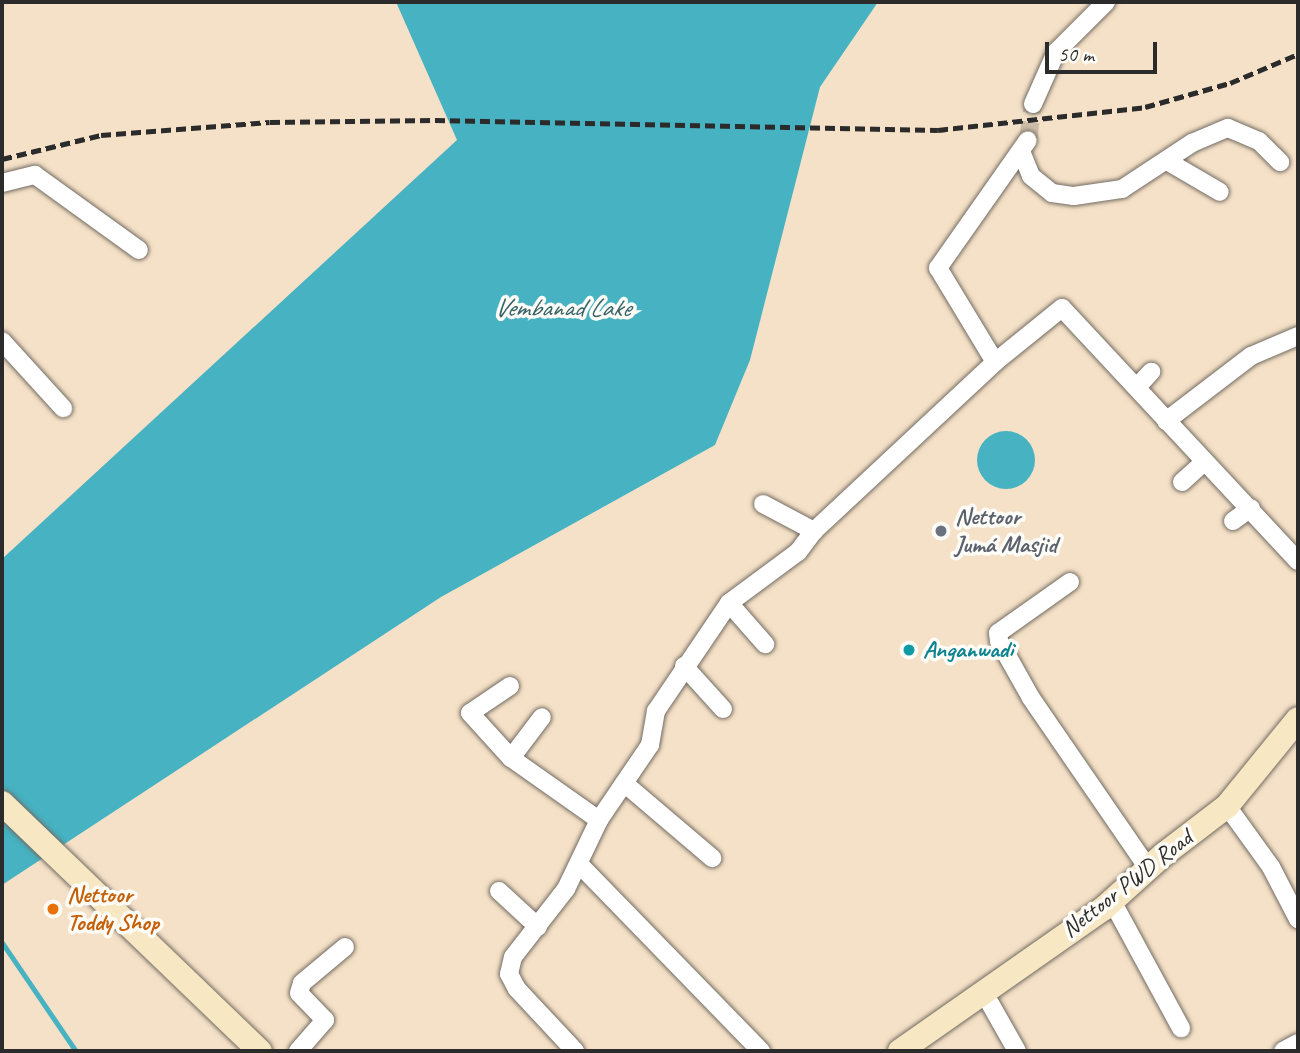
<!DOCTYPE html>
<meta charset="utf-8">
<style>
body{margin:0}
#map{position:relative;width:1300px;height:1053px;overflow:hidden;background:#f5e1c7;font-family:Caveat,sans-serif}
div>[style]{position:absolute}
.water>*{inset:0;background:#46b2c2}
.round{border-radius:50%}
.stream>*{height:4.5px;margin:-2.25px;padding:0 2.25px;transform-origin:2.25px;border-radius:2.25px;background:#46b2c2}
.street-tunnel>*{height:18px;margin-top:-9px;transform-origin:0;background:repeating-linear-gradient(90deg,#cdbda8 0 18px,transparent 0 27px)}
.roads{filter:drop-shadow(0 0 2px #726b62) drop-shadow(0 0 2px #726b62)}
.street>*{height:18px;margin:-9px;padding:0 9px;transform-origin:9px;border-radius:9px;background:#fff}
.secondary>*{height:24px;margin:-12px;padding:0 12px;transform-origin:12px;border-radius:12px;background:#f7e8c3}
.rail>*{height:4.5px;margin-top:-2.25px;transform-origin:0;background:repeating-linear-gradient(90deg,#2b2b2b 0 10px,transparent 0 15px)}
.dots>*{width:19px;height:19px;translate:-50% -50%;box-sizing:border-box;border:4px solid #fdfcf7;border-radius:50%}
span{translate:-50% -50%;white-space:nowrap;text-align:center;line-height:1.15;-webkit-text-stroke:7px #fdfcf7;paint-order:stroke}
.worship-label{font-size:24px;color:#5b616d;font-weight:700}
.left{translate:0 -50%;text-align:left}
.culture-label{font-size:24px;color:#0d838f;font-weight:700}
.street-label{font-size:24px;color:#2b2b2b}
.food-label{font-size:24px;color:#c56008;font-weight:700}
.water-label{font-size:26px;color:#366167;font-style:italic}
.frame{position:absolute;inset:0;border:4px solid #2b2b2b;pointer-events:none}
.scale{position:absolute;left:1045px;top:42px;width:112px;height:32px;box-sizing:border-box;border:4px solid #2b2b2b;border-top:0;padding-left:9px;font-size:21px;line-height:24px;white-space:nowrap;color:#2b2b2b;-webkit-text-stroke:5px #fdfcf7;paint-order:stroke}
</style>
<div id="map">
<div class="water">
<div style="clip-path:polygon(396px 2px,878px 2px,820px 87px,750px 360px,715px 445px,441px 597px,2px 885px,2px 559px,457px 140px)"></div>
<div class="round" style="left:977px;top:431px;width:58px;height:58px"></div>
</div>
<div class="stream">
<div style="left:2px;top:942px;width:132px;rotate:55.8deg"></div>
</div>
<div class="street-tunnel">
<div style="left:1028px;top:140px;width:36px;rotate:-82deg"></div>
</div>
<div class="roads">
<div class="street">
<div style="left:1033px;top:104px;width:57px;rotate:-66.1deg"></div>
<div style="left:1056px;top:52px;width:71px;rotate:-45deg"></div>
<div style="left:1021px;top:151px;width:27px;rotate:68deg"></div>
<div style="left:1031px;top:176px;width:27px;rotate:39deg"></div>
<div style="left:1052px;top:193px;width:22px;rotate:8deg"></div>
<div style="left:1074px;top:196px;width:49px;rotate:-8.3deg"></div>
<div style="left:1122px;top:189px;width:84px;rotate:-33.3deg"></div>
<div style="left:1192px;top:143px;width:39px;rotate:-23deg"></div>
<div style="left:1228px;top:128px;width:34px;rotate:23deg"></div>
<div style="left:1259px;top:141px;width:30px;rotate:45deg"></div>
<div style="left:1167px;top:161px;width:61px;rotate:30.3deg"></div>
<div style="left:2px;top:183px;width:34px;rotate:-14deg"></div>
<div style="left:35px;top:175px;width:128px;rotate:35.8deg"></div>
<div style="left:2px;top:341px;width:91px;rotate:47.7deg"></div>
<div style="left:995px;top:362px;width:86px;rotate:-38.9deg"></div>
<div style="left:1062px;top:308px;width:346px;rotate:47deg"></div>
<div style="left:1137px;top:387px;width:21px;rotate:-47deg"></div>
<div style="left:1166px;top:421px;width:107px;rotate:-37.4deg"></div>
<div style="left:1251px;top:356px;width:51px;rotate:-23.1deg"></div>
<div style="left:1182px;top:482px;width:30px;rotate:-42deg"></div>
<div style="left:763px;top:504px;width:58px;rotate:27.9deg"></div>
<div style="left:1233px;top:521px;width:22px;rotate:-36deg"></div>
<div style="left:1070px;top:582px;width:88px;rotate:144.7deg"></div>
<div style="left:998px;top:633px;width:8px;rotate:83deg"></div>
<div style="left:999px;top:641px;width:65px;rotate:60.7deg"></div>
<div style="left:1031px;top:698px;width:206px;rotate:55.5deg"></div>
<div style="left:729px;top:603px;width:55px;rotate:48.7deg"></div>
<div style="left:684px;top:666px;width:58px;rotate:47.8deg"></div>
<div style="left:510px;top:686px;width:48px;rotate:146deg"></div>
<div style="left:470px;top:713px;width:61px;rotate:47.7deg"></div>
<div style="left:511px;top:758px;width:108px;rotate:35.2deg"></div>
<div style="left:511px;top:758px;width:51px;rotate:-52.9deg"></div>
<div style="left:624px;top:783px;width:116px;rotate:40.4deg"></div>
<div style="left:1227px;top:806px;width:75px;rotate:54.2deg"></div>
<div style="left:1271px;top:867px;width:59px;rotate:62.6deg"></div>
<div style="left:580px;top:865px;width:260px;rotate:45.8deg"></div>
<div style="left:499px;top:891px;width:53px;rotate:42.7deg"></div>
<div style="left:1112px;top:901px;width:145px;rotate:61.5deg"></div>
<div style="left:983px;top:991px;width:69px;rotate:60.5deg"></div>
<div style="left:298px;top:1051px;width:41px;rotate:-48.9deg"></div>
<div style="left:325px;top:1020px;width:37px;rotate:-134deg"></div>
<div style="left:299px;top:993px;width:10px;rotate:-73deg"></div>
<div style="left:302px;top:983px;width:56px;rotate:-39.9deg"></div>
<div style="left:575px;top:1051px;width:85px;rotate:-133.1deg"></div>
<div style="left:517px;top:989px;width:17px;rotate:-118deg"></div>
<div style="left:509px;top:974px;width:17px;rotate:-77deg"></div>
<div style="left:513px;top:957px;width:86px;rotate:-52.1deg"></div>
<div style="left:566px;top:889px;width:76px;rotate:-64.4deg"></div>
<div style="left:599px;top:820px;width:91px;rotate:-55.8deg"></div>
<div style="left:650px;top:745px;width:35px;rotate:-80deg"></div>
<div style="left:656px;top:711px;width:130px;rotate:-55.9deg"></div>
<div style="left:729px;top:603px;width:86px;rotate:-36.5deg"></div>
<div style="left:798px;top:552px;width:26px;rotate:-53deg"></div>
<div style="left:814px;top:531px;width:248px;rotate:-43deg"></div>
<div style="left:995px;top:362px;width:110px;rotate:-121.2deg"></div>
<div style="left:938px;top:268px;width:156px;rotate:-54.9deg"></div>
<div style="left:1283px;top:1051px;width:17px;rotate:-28deg"></div>
</div>
<div class="secondary">
<div style="left:2px;top:803px;width:358px;rotate:43.9deg"></div>
<div style="left:900px;top:1051px;width:248px;rotate:-35deg"></div>
<div style="left:1103px;top:909px;width:81px;rotate:-42deg"></div>
<div style="left:1163px;top:855px;width:81px;rotate:-37.4deg"></div>
<div style="left:1227px;top:806px;width:112px;rotate:-50.8deg"></div>
</div>
</div>
<div class="rail">
<div style="left:2px;top:159px;width:102px;rotate:-13.6deg"></div>
<div style="left:101px;top:135px;width:169px;rotate:-4.4deg"></div>
<div style="left:270px;top:122px;width:165px;rotate:-0.7deg"></div>
<div style="left:435px;top:120px;width:503px;rotate:1.14deg"></div>
<div style="left:938px;top:130px;width:208px;rotate:-6.3deg"></div>
<div style="left:1145px;top:107px;width:88px;rotate:-15.8deg"></div>
<div style="left:1230px;top:83px;width:74px;rotate:-23.1deg"></div>
</div>
<div class="dots">
<div style="left:941px;top:531px;background:#6b7280"></div>
<div style="left:909px;top:650px;background:#0f9aa8"></div>
<div style="left:53px;top:909px;background:#e8710a"></div>
</div>
<div class="worship-label">
<span class="left" style="left:955px;top:531px">Nettoor<br>Jumá Masjid</span>
</div>
<div class="culture-label">
<span class="left" style="left:923px;top:650px">Anganwadi</span>
</div>
<div class="street-label">
<span style="left:1127px;top:884px;rotate:-38deg">Nettoor PWD Road</span>
</div>
<div class="food-label">
<span class="left" style="left:67px;top:909px">Nettoor<br>Toddy Shop</span>
</div>
<div class="water-label">
<span style="left:562px;top:308px">Vembanad Lake</span>
</div>
<div class="frame"></div>
<div class="scale">50 m</div>
</div>
